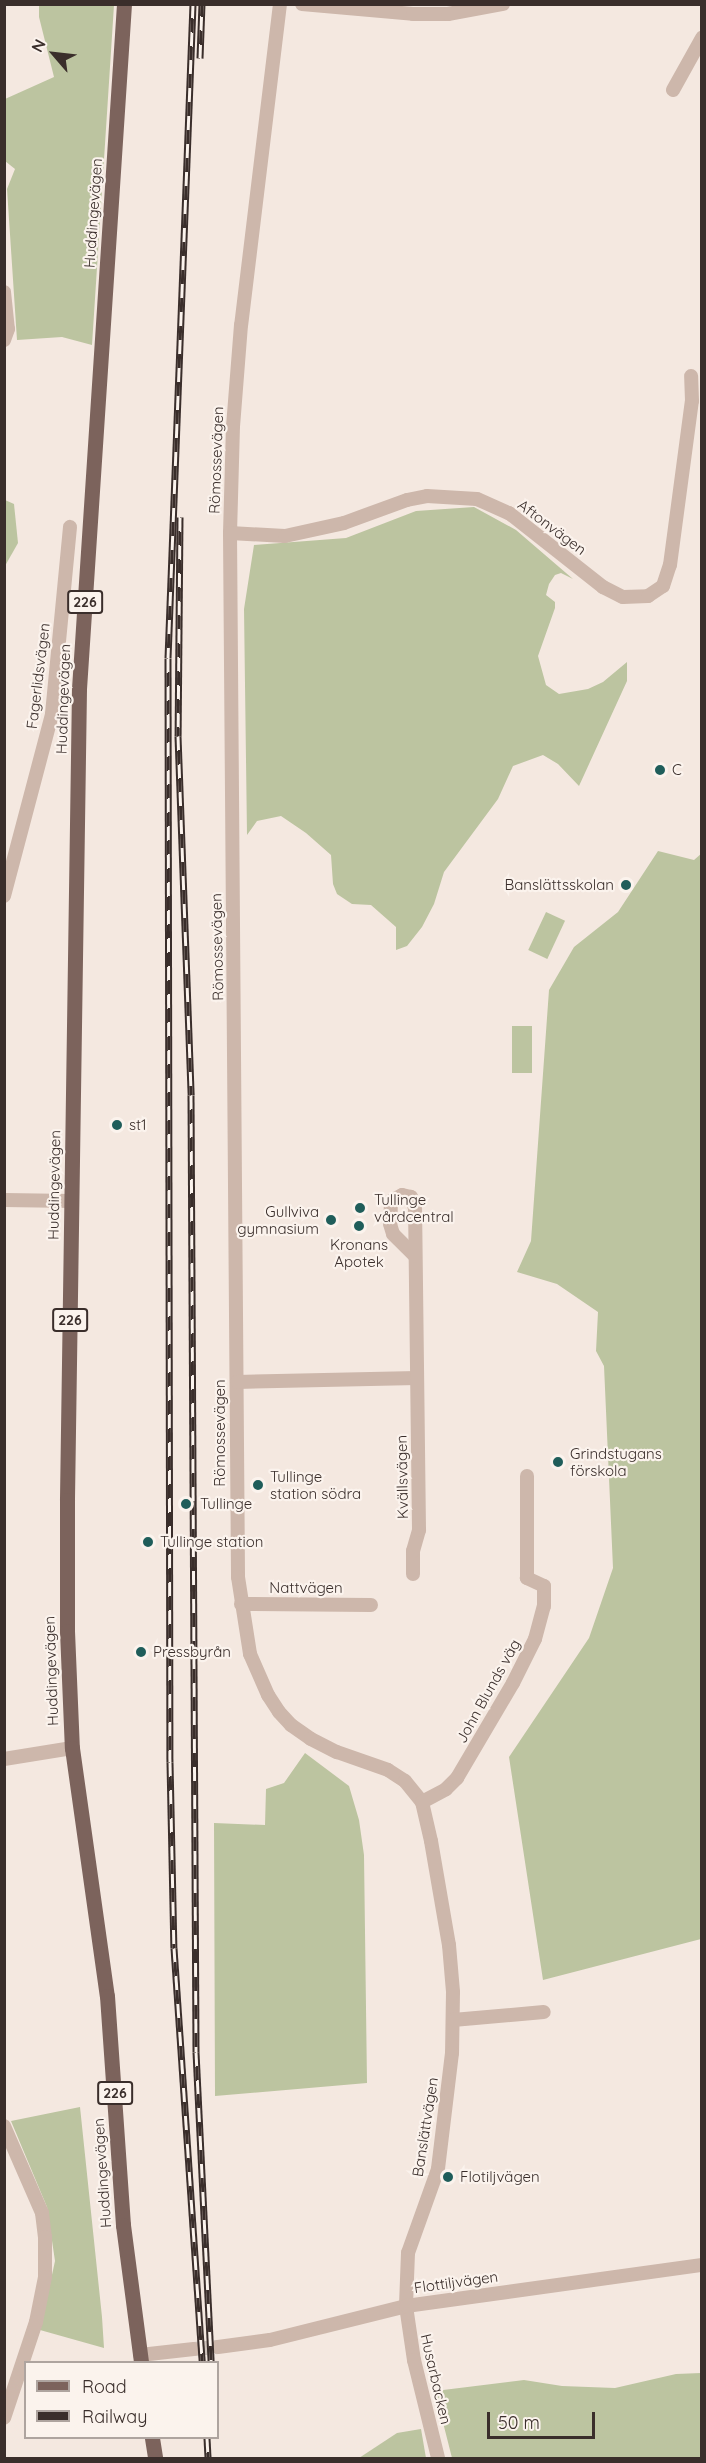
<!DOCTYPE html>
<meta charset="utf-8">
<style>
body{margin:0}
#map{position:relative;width:706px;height:2463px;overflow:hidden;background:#f4e8e0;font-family:Quicksand,sans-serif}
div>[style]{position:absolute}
.green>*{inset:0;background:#bcc4a0;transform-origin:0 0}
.minor-tunnel>*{height:14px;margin-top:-7px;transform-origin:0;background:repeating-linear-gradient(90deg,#cfc3bc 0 14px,transparent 0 21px)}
.minor>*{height:14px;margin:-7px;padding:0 7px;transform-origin:7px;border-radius:7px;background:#cdb7ab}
.major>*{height:15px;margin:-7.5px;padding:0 7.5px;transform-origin:7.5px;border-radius:7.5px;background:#7c635c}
.rail>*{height:7px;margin-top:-3.5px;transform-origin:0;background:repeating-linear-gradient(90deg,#fbf3ed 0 14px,#3a2e2b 0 28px);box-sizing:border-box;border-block:2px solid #3a2e2b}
.dots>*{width:16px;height:16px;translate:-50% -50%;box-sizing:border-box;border:3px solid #fbf3ed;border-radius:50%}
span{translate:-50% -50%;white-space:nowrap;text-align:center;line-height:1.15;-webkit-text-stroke:4.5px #fbf3ed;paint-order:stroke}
.shield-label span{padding:2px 4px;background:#fbf3ed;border:2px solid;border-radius:4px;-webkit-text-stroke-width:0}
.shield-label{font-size:14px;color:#3a2e2b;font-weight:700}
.street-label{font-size:15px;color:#3a2e2b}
.poi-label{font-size:15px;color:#3a2e2b}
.left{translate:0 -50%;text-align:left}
.right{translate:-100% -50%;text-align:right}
.frame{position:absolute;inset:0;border:6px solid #3a2e2b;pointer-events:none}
.legend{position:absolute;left:24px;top:2361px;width:195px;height:78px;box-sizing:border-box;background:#fbf3ed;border:2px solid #aea49f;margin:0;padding:8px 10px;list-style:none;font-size:18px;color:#3a2e2b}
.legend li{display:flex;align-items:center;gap:12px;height:30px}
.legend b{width:30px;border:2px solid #aea49f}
.north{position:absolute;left:24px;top:24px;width:60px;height:60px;-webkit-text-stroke:4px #fbf3ed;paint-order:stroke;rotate:298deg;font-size:16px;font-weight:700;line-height:24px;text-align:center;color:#3a2e2b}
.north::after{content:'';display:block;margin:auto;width:21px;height:27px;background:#3a2e2b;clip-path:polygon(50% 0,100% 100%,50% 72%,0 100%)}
.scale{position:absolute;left:487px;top:2412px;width:108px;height:27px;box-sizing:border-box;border:3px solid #3a2e2b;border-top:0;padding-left:8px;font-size:18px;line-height:21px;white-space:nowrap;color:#3a2e2b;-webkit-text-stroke:4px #fbf3ed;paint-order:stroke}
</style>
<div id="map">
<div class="green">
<div style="clip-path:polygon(39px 5px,114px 5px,92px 345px,62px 337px,17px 340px,7px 189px,15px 169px,5px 161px,5px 99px,54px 77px,39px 17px)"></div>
<div style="clip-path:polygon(5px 500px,14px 504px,18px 543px,5px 566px)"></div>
<div style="clip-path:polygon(474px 507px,516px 530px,573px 579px,561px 573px,555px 575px,549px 584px,546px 595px,555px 602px,555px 608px,538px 656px,546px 685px,559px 694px,588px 689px,603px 682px,627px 662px,627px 681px,579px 786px,558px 764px,543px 755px,513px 766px,498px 799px,444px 872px,434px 904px,422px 927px,407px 946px,396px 950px,396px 927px,371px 905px,352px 904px,337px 894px,333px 884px,331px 855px,306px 833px,281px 816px,257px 821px,247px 835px,244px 609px,254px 545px,346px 538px,416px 511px)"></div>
<div style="clip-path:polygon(658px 851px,694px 860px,702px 853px,701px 1939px,543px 1980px,509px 1757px,589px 1638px,613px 1568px,604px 1366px,596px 1351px,598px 1312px,557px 1284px,517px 1272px,531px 1241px,549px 990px,574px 947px,618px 912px)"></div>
<div style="left:546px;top:912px;width:21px;height:42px;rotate:25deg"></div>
<div style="left:512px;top:1026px;width:20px;height:47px"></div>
<div style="clip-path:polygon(305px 1753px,349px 1786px,359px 1820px,364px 1855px,367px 2083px,215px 2096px,214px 1823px,265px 1825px,266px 1789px,284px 1783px)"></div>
<div style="clip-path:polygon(80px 2107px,102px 2317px,104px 2348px,40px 2330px,55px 2261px,47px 2207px,11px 2121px)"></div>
<div style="clip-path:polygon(701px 2373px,701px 2458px,452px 2458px,435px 2391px,524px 2380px,562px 2386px,615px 2388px,676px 2374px)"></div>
<div style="clip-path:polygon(421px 2429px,426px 2458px,359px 2458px,397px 2433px)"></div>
</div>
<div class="minor-tunnel">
<div style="left:194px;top:2349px;width:24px;rotate:-5deg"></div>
</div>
<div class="minor">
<div style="left:280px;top:4px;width:323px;rotate:96.9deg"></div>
<div style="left:241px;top:325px;width:101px;rotate:94.5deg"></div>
<div style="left:233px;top:426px;width:107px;rotate:91.6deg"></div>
<div style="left:230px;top:533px;width:1044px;rotate:89.56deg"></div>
<div style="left:238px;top:1577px;width:78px;rotate:81.1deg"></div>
<div style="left:250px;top:1654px;width:45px;rotate:66.3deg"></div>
<div style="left:268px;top:1695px;width:20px;rotate:57deg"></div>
<div style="left:279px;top:1712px;width:18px;rotate:47deg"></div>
<div style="left:291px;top:1725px;width:24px;rotate:35deg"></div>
<div style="left:311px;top:1739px;width:29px;rotate:27deg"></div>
<div style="left:337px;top:1752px;width:54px;rotate:19.4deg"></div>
<div style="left:388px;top:1770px;width:20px;rotate:33deg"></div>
<div style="left:405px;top:1781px;width:27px;rotate:51deg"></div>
<div style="left:422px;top:1802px;width:40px;rotate:77deg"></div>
<div style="left:431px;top:1841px;width:106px;rotate:80.2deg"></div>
<div style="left:449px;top:1945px;width:47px;rotate:85.1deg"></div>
<div style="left:453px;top:1992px;width:61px;rotate:90.9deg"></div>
<div style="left:452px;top:2053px;width:117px;rotate:96.9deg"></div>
<div style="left:438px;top:2169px;width:89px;rotate:109.7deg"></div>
<div style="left:408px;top:2253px;width:53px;rotate:92.2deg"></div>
<div style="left:406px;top:2306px;width:55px;rotate:81.6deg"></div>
<div style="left:414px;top:2360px;width:101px;rotate:76.2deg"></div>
<div style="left:302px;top:4px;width:111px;rotate:5.1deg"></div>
<div style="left:413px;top:14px;width:35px"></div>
<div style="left:448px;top:14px;width:56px;rotate:-10.3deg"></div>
<div style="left:673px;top:90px;width:60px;rotate:-60.9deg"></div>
<div style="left:4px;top:292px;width:37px;rotate:84deg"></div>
<div style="left:8px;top:329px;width:12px;rotate:110deg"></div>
<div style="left:230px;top:533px;width:55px;rotate:3.1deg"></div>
<div style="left:285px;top:536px;width:60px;rotate:-12.4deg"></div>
<div style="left:344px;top:523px;width:67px;rotate:-20.1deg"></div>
<div style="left:407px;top:500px;width:20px;rotate:-11deg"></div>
<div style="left:427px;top:496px;width:50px;rotate:3.4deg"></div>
<div style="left:477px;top:499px;width:35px;rotate:24deg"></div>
<div style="left:509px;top:513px;width:120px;rotate:38.2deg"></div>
<div style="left:603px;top:587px;width:22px;rotate:27deg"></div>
<div style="left:623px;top:597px;width:25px;rotate:-2deg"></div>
<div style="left:648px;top:596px;width:18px;rotate:-34deg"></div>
<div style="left:663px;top:586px;width:22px;rotate:-72deg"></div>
<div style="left:670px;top:565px;width:165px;rotate:-82.4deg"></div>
<div style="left:692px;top:401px;width:25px;rotate:-92deg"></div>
<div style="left:4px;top:896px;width:188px;rotate:-75.2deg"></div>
<div style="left:52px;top:714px;width:188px;rotate:-84.5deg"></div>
<div style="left:4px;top:1200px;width:68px;rotate:0.8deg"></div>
<div style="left:237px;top:1382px;width:180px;rotate:-1.3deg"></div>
<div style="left:413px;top:1574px;width:23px;rotate:-90deg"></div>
<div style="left:413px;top:1551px;width:22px;rotate:-74deg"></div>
<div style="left:419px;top:1530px;width:322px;rotate:-90.7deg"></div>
<div style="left:415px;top:1208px;width:12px;rotate:-110deg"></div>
<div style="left:411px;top:1197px;width:9px;rotate:-167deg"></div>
<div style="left:402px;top:1195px;width:13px;rotate:151deg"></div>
<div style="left:391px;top:1201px;width:23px;rotate:92deg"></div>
<div style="left:390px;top:1224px;width:10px;rotate:73deg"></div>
<div style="left:393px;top:1234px;width:31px;rotate:45deg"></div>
<div style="left:241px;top:1604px;width:130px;rotate:0.4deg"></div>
<div style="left:4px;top:1759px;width:69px;rotate:-9.2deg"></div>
<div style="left:422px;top:1802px;width:27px;rotate:-28deg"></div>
<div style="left:446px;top:1789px;width:16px;rotate:-45deg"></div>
<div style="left:457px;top:1778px;width:110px;rotate:-59.5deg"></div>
<div style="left:513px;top:1683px;width:49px;rotate:-63.4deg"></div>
<div style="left:535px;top:1639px;width:34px;rotate:-75deg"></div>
<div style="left:544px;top:1606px;width:20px;rotate:-90deg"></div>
<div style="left:544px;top:1586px;width:19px;rotate:-155deg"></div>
<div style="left:527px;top:1578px;width:102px;rotate:-90deg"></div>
<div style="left:453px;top:2020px;width:91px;rotate:-5deg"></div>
<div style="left:4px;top:2126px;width:95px;rotate:66.4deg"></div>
<div style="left:42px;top:2213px;width:24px;rotate:83deg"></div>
<div style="left:45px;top:2237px;width:40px;rotate:90deg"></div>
<div style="left:45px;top:2277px;width:46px;rotate:101.3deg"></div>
<div style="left:36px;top:2322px;width:101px;rotate:108.4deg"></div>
<div style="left:218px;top:2347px;width:52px;rotate:-7.7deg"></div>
<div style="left:270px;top:2340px;width:140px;rotate:-14deg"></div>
<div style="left:406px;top:2306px;width:299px;rotate:-7.9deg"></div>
<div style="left:140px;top:2355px;width:54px;rotate:-6.3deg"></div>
</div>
<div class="major">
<div style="left:124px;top:4px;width:686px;rotate:93.76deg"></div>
<div style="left:79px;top:689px;width:811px;rotate:90.85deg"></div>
<div style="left:67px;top:1500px;width:131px;rotate:90deg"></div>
<div style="left:67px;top:1631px;width:117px;rotate:87.6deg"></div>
<div style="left:72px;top:1748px;width:250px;rotate:82deg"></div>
<div style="left:107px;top:1996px;width:230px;rotate:86deg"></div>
<div style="left:123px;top:2225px;width:138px;rotate:82.5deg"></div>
<div style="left:152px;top:2438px;width:20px;rotate:81deg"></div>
</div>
<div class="rail">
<div style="left:193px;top:4px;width:654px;rotate:92.19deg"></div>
<div style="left:168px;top:658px;width:1104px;rotate:89.9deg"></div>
<div style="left:170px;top:1762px;width:186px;rotate:88.8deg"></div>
<div style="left:174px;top:1948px;width:415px;rotate:86.1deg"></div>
<div style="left:200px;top:58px;width:54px;rotate:-87.9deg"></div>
<div style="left:180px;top:517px;width:219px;rotate:90.5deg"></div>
<div style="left:178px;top:736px;width:359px;rotate:87.9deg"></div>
<div style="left:191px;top:1095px;width:957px;rotate:89.7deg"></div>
<div style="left:196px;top:2052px;width:310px;rotate:87.2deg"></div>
<div style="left:207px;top:2438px;width:20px;rotate:87deg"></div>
</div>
<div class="dots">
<div style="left:660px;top:770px;background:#1f5d5a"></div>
<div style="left:626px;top:885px;background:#1f5d5a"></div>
<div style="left:117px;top:1125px;background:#1f5d5a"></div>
<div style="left:360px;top:1208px;background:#1f5d5a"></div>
<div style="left:331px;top:1220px;background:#1f5d5a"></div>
<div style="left:359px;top:1226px;background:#1f5d5a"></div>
<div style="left:558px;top:1462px;background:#1f5d5a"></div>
<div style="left:258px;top:1485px;background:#1f5d5a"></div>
<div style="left:186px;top:1504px;background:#1f5d5a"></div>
<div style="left:148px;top:1542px;background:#1f5d5a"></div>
<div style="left:141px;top:1652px;background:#1f5d5a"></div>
<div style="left:448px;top:2177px;background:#1f5d5a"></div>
</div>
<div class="shield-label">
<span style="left:85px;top:602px">226</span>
<span style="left:70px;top:1320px">226</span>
<span style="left:115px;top:2093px">226</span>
</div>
<div class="street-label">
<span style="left:93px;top:213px;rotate:-86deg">Huddingevägen</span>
<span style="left:216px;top:460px;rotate:-88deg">Römossevägen</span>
<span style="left:552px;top:527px;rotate:37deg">Aftonvägen</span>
<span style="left:38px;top:676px;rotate:-83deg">Fagerlidsvägen</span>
<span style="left:63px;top:699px;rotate:-88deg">Huddingevägen</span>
<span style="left:217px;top:947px;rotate:-91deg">Römossevägen</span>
<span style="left:54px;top:1185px;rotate:-89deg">Huddingevägen</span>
<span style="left:220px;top:1433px;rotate:-90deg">Römossevägen</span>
<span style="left:402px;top:1477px;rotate:-91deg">Kvällsvägen</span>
<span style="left:306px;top:1588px">Nattvägen</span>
<span style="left:51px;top:1671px;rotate:-92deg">Huddingevägen</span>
<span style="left:488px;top:1691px;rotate:-61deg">John Blunds väg</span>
<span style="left:425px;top:2127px;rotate:-81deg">Banslättvägen</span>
<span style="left:102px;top:2173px;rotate:-94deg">Huddingevägen</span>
<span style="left:456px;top:2282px;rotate:-8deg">Flottiljvägen</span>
<span style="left:436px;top:2379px;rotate:77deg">Husarbacken</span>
</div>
<div class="poi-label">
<span class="left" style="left:672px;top:770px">C</span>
<span class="right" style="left:614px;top:885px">Banslättsskolan</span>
<span class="left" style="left:129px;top:1125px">st1</span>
<span class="left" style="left:374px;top:1208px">Tullinge<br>vårdcentral</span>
<span class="right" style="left:319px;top:1220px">Gullviva<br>gymnasium</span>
<span style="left:359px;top:1253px">Kronans<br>Apotek</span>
<span class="left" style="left:570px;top:1462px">Grindstugans<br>förskola</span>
<span class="left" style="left:270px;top:1485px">Tullinge<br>station södra</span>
<span class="left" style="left:200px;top:1504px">Tullinge</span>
<span class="left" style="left:160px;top:1542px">Tullinge station</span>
<span class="left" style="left:153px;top:1652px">Pressbyrån</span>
<span class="left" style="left:460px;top:2177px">Flotiljvägen</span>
</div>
<div class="frame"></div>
<ul class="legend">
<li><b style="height:8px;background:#7c635c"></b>Road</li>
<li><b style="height:8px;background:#3a2e2b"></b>Railway</li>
</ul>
<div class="north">N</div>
<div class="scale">50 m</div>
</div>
